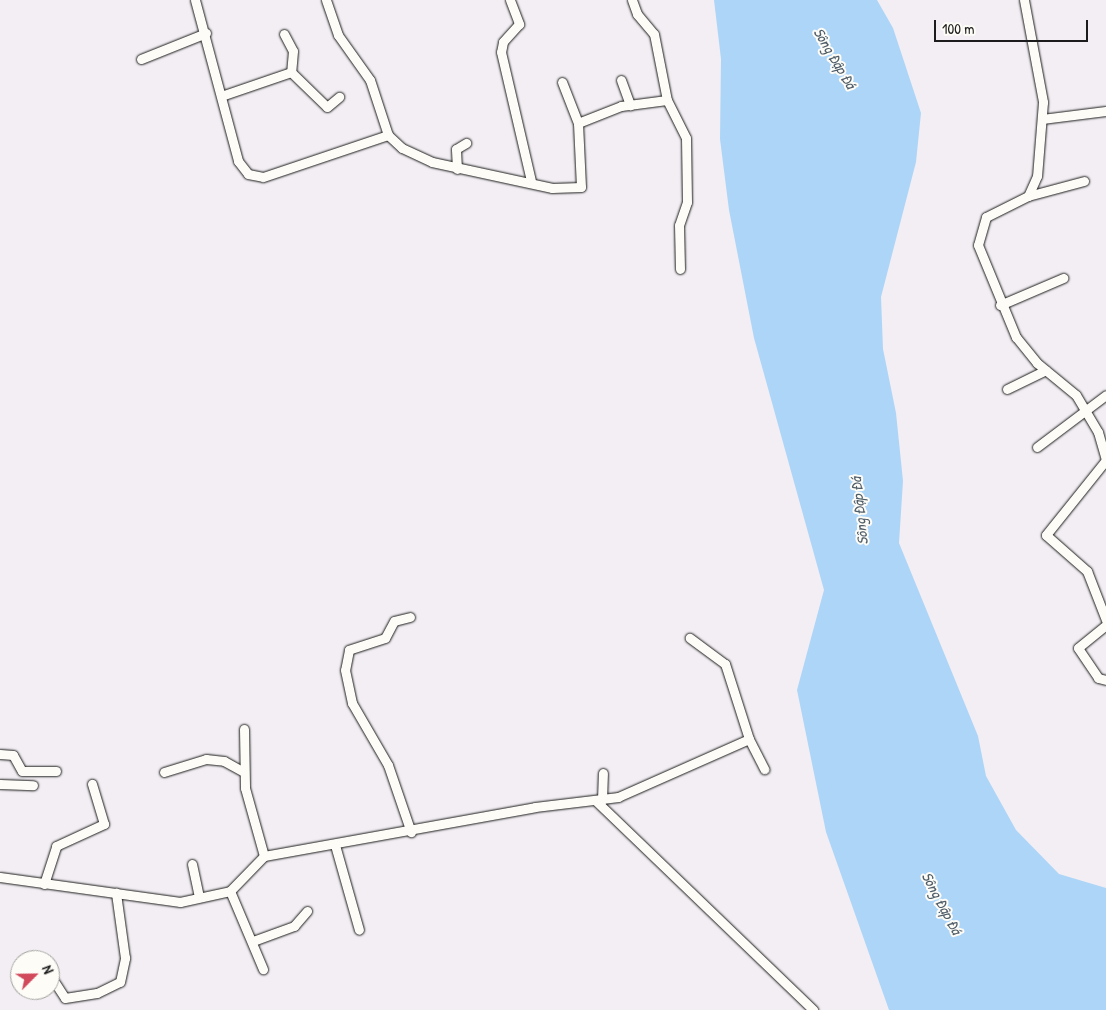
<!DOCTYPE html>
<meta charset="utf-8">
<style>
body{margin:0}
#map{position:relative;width:1106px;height:1010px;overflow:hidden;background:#f2eef3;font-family:"Patrick Hand",sans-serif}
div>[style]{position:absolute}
.water>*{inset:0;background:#add5f8}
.roads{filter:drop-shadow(0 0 1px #1c1c1c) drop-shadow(0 0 1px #1c1c1c)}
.minor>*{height:9px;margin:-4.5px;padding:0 4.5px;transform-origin:4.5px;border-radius:4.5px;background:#fdfcf7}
span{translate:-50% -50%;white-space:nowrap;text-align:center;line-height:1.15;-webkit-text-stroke:4px #fdfcf7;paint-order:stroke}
.water-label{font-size:15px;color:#4f5d69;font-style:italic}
.north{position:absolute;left:10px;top:950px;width:50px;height:50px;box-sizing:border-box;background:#fdfcf7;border:1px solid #a3a29f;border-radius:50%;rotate:67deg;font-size:14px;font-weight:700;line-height:20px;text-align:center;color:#1c1c1c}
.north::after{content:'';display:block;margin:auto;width:18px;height:22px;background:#d1495b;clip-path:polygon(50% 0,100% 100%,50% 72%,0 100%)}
.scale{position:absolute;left:934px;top:20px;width:154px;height:22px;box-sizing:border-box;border:2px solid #1c1c1c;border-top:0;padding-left:6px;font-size:15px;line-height:18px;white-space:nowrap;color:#1c1c1c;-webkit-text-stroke:4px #fdfcf7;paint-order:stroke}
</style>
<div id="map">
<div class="water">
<div style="clip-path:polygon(714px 0,877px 0,893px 28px,921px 113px,916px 162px,881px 297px,883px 349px,896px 413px,903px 481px,899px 543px,978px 736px,986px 776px,1016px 830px,1059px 874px,1106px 888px,1106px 1010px,889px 1010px,826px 832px,797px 690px,824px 590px,754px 338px,729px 210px,720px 139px,721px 59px)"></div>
</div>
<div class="roads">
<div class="minor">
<div style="left:195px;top:0;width:167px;rotate:75deg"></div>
<div style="left:238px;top:161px;width:16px;rotate:52deg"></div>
<div style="left:248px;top:174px;width:15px;rotate:11deg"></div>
<div style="left:263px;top:177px;width:132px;rotate:-18.6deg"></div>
<div style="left:326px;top:0;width:37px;rotate:71deg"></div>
<div style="left:338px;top:35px;width:55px;rotate:54.6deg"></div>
<div style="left:370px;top:80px;width:58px;rotate:71.9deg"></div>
<div style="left:388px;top:135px;width:19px;rotate:43deg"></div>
<div style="left:402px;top:148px;width:33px;rotate:25deg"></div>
<div style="left:432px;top:162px;width:123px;rotate:12.2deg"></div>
<div style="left:552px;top:188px;width:29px;rotate:-2deg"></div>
<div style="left:581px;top:187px;width:64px;rotate:-92.7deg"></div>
<div style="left:578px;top:123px;width:44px;rotate:-111.3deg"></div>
<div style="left:510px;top:0;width:26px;rotate:69deg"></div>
<div style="left:519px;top:24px;width:24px;rotate:132deg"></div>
<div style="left:503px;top:42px;width:10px;rotate:101deg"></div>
<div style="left:501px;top:52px;width:132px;rotate:76.9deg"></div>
<div style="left:632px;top:0;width:15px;rotate:70deg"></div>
<div style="left:637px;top:14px;width:26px;rotate:50deg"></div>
<div style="left:654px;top:34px;width:67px;rotate:78.9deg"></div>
<div style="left:667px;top:100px;width:42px;rotate:63.4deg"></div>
<div style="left:686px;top:138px;width:64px;rotate:89.1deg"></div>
<div style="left:687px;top:202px;width:24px;rotate:109deg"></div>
<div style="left:679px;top:225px;width:44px;rotate:88.7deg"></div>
<div style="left:1024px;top:0;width:104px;rotate:79.4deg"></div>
<div style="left:1043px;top:102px;width:74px;rotate:94.6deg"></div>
<div style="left:1037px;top:176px;width:22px;rotate:114deg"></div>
<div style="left:1028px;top:196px;width:47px;rotate:153.4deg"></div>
<div style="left:986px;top:217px;width:29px;rotate:106deg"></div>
<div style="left:978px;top:245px;width:100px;rotate:67.6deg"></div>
<div style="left:1016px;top:337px;width:33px;rotate:51deg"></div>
<div style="left:1037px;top:363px;width:50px;rotate:39.4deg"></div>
<div style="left:1076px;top:395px;width:43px;rotate:59.3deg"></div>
<div style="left:1098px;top:432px;width:29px;rotate:74deg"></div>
<div style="left:284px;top:34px;width:19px;rotate:62deg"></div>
<div style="left:293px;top:51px;width:21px;rotate:95deg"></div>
<div style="left:141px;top:59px;width:70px;rotate:-21.8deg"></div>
<div style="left:621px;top:80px;width:27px;rotate:70deg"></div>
<div style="left:224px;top:95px;width:71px;rotate:-18.9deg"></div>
<div style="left:291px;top:72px;width:50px;rotate:44.2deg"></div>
<div style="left:327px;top:107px;width:16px;rotate:-40deg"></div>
<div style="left:1042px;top:119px;width:64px;rotate:-7.1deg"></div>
<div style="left:578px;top:123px;width:46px;rotate:-21.6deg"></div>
<div style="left:621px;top:106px;width:46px;rotate:-7.4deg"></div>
<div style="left:457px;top:169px;width:20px;rotate:-93deg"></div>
<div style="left:456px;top:149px;width:12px;rotate:-31deg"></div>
<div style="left:1028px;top:196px;width:58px;rotate:-15deg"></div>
<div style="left:1000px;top:305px;width:69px;rotate:-23.2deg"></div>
<div style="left:1007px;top:389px;width:43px;rotate:-26deg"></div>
<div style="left:1037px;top:447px;width:86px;rotate:-37deg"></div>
<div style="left:1106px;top:460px;width:96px;rotate:128.7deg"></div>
<div style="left:1046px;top:535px;width:55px;rotate:41.3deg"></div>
<div style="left:1087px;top:571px;width:53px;rotate:68.8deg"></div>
<div style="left:410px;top:617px;width:16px;rotate:166deg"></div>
<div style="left:394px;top:621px;width:19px;rotate:118deg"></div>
<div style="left:385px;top:638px;width:38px;rotate:162deg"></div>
<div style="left:349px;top:650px;width:20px;rotate:101deg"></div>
<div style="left:345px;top:670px;width:34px;rotate:78deg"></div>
<div style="left:352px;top:703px;width:72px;rotate:59.9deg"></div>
<div style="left:388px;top:765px;width:71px;rotate:71.1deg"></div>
<div style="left:1106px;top:625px;width:36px;rotate:141deg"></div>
<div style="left:1078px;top:648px;width:36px;rotate:56deg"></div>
<div style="left:1098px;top:678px;width:8px;rotate:14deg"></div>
<div style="left:244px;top:729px;width:59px;rotate:89deg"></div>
<div style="left:245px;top:788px;width:71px;rotate:74.4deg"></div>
<div style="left:749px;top:739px;width:34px;rotate:63deg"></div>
<div style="left:0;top:754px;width:13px;rotate:4deg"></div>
<div style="left:13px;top:755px;width:18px;rotate:61deg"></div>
<div style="left:22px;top:771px;width:34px"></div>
<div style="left:164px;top:772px;width:44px;rotate:-17.2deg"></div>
<div style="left:206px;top:759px;width:18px;rotate:6deg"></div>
<div style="left:224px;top:761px;width:23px;rotate:29deg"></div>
<div style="left:0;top:784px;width:33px;rotate:2deg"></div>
<div style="left:595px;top:800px;width:303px;rotate:43.9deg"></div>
<div style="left:602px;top:800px;width:27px;rotate:-88deg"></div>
<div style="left:335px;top:845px;width:88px;rotate:74.2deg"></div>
<div style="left:192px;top:864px;width:34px;rotate:78deg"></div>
<div style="left:0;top:877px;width:182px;rotate:7.9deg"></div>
<div style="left:180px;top:902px;width:51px;rotate:-12.4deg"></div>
<div style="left:230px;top:891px;width:49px;rotate:-45.8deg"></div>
<div style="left:264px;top:856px;width:275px;rotate:-10.2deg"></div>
<div style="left:535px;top:807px;width:84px;rotate:-6.9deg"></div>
<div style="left:618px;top:797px;width:143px;rotate:-23.9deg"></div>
<div style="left:749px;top:739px;width:79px;rotate:-107.7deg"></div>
<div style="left:725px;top:664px;width:44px;rotate:-143.4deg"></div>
<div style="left:44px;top:884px;width:40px;rotate:-72deg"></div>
<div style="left:56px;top:846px;width:53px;rotate:-24.6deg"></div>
<div style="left:104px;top:824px;width:42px;rotate:-106.7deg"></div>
<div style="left:230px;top:891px;width:85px;rotate:67.1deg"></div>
<div style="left:253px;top:941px;width:44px;rotate:-20.1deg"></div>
<div style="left:294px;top:926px;width:20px;rotate:-49deg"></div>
<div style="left:50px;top:975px;width:27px;rotate:57deg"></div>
<div style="left:65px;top:998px;width:32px;rotate:-9deg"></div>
<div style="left:97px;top:993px;width:25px;rotate:-26deg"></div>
<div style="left:120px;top:982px;width:25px;rotate:-78deg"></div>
<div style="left:125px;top:958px;width:66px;rotate:-97.9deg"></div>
</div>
</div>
<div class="water-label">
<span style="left:835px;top:58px;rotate:59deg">Sông Đập Đá</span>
<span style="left:859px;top:511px;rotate:-96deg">Sông Đập Đá</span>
<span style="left:942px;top:903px;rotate:62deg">Sông Đập Đá</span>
</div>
<div class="north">N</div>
<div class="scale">100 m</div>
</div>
